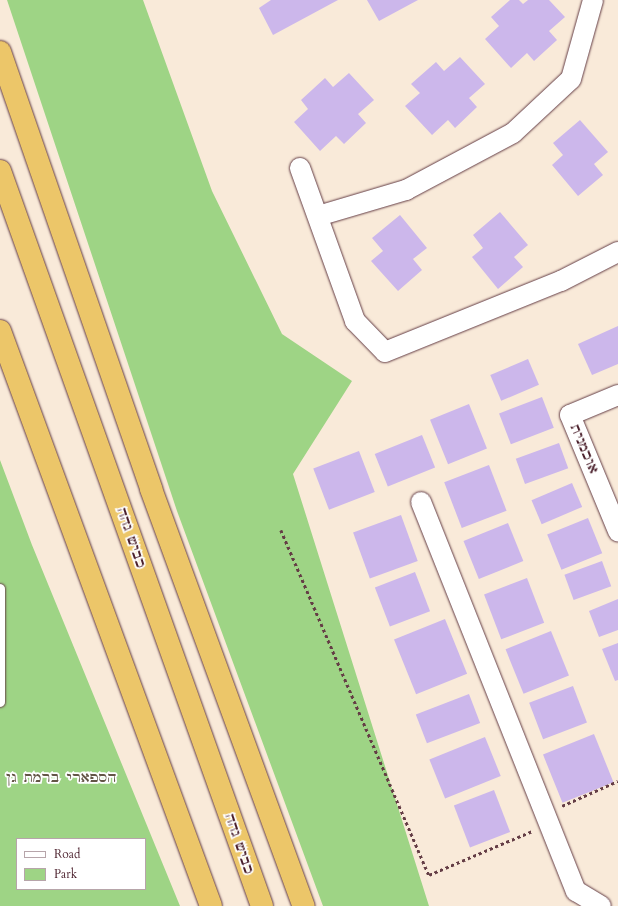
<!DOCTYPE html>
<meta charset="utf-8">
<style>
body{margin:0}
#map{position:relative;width:618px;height:906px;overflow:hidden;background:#f9ead9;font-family:Cardo,"Frank Ruhl Libre",serif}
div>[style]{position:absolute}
.green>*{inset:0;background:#9ed485}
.building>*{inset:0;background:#ccb7eb;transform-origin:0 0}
.path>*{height:2.5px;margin-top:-1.25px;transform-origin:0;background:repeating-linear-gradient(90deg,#643d45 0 3px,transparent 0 6px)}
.roads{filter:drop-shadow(0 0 1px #643d45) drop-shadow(0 0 1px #643d45)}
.service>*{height:10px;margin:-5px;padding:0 5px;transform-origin:5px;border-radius:5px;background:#fff}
.minor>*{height:20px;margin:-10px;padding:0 10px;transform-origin:10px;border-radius:10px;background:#fff}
.trunk>*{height:22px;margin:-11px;padding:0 11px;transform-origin:11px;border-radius:11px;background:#ecc669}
span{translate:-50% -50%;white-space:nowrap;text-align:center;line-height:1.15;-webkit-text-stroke:3.5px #fff;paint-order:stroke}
.street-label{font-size:14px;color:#4a1f2b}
.park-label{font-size:14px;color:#635546}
.legend{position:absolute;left:16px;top:838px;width:130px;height:52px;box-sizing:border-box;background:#fff;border:1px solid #b7a5aa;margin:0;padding:5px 7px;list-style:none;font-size:12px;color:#4a1f2b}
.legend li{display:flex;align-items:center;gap:8px;height:20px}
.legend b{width:20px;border:1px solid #b7a5aa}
</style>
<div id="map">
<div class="green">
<div style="clip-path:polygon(7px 0,143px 0,212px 191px,282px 334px,352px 381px,293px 474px,429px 906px,323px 906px,177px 511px)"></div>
<div style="clip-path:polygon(evenodd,0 460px,32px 545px,180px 906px,0 906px,0 460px,17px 839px,145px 839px,145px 889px,17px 889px,17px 839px)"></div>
</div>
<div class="building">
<div style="clip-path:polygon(338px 0,273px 35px,259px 8px,271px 0)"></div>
<div style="clip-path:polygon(367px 0,418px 0,379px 21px)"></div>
<div style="clip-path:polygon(510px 0,519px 0,523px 4px,528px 0,549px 0,565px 17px,549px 31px,557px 40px,534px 61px,527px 53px,511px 68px,485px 39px,499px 26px,491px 17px)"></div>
<div style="clip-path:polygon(460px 57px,485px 84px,469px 98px,477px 107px,455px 128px,448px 120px,432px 135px,405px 106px,420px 93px,411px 84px,436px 62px,444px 71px)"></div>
<div style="clip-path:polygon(349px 73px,374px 100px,358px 114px,366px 123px,344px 144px,336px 136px,320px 151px,294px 122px,308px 109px,301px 100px,325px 78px,333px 87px)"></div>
<div style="clip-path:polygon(580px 120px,608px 152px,594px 164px,603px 175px,578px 196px,552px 165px,563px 155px,553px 143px)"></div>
<div style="clip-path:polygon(500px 212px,528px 245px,514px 257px,523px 267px,498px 289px,472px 257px,483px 248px,473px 235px)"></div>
<div style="clip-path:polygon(400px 215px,427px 248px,413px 259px,422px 270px,398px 291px,371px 261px,383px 251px,372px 238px)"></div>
<div style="clip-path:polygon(618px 326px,618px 364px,592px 375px,578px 344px)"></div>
<div style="left:528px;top:359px;width:28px;height:41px;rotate:67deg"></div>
<div style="left:542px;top:397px;width:33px;height:46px;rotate:69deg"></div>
<div style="left:469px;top:404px;width:48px;height:42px;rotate:68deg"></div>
<div style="left:422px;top:435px;width:35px;height:51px;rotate:68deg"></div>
<div style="left:559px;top:443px;width:27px;height:46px;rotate:70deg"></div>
<div style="left:359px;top:451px;width:44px;height:49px;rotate:69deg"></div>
<div style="left:489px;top:465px;width:49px;height:48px;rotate:69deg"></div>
<div style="left:572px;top:483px;width:26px;height:44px;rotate:67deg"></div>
<div style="left:401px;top:515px;width:49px;height:51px;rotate:70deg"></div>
<div style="left:588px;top:518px;width:38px;height:44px;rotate:68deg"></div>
<div style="left:508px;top:523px;width:41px;height:48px;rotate:68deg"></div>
<div style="left:602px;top:561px;width:27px;height:40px;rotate:70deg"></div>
<div style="left:415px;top:572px;width:42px;height:43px;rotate:69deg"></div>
<div style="left:527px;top:578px;width:48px;height:46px;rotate:69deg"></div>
<div style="clip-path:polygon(618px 599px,618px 630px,599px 637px,589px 611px)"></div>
<div style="left:445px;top:619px;width:59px;height:55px;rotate:68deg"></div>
<div style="left:551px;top:631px;width:48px;height:49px;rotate:68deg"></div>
<div style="clip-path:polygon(618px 643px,618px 680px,615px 681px,602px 649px)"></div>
<div style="left:573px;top:686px;width:39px;height:47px;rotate:69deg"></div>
<div style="left:469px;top:694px;width:31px;height:57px;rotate:69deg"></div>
<div style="left:594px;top:734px;width:52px;height:55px;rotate:68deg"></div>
<div style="left:485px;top:737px;width:42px;height:60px;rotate:68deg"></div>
<div style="left:494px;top:790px;width:45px;height:43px;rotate:69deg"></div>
</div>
<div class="path">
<div style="left:281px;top:530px;width:375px;rotate:66.8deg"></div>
<div style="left:429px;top:875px;width:112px;rotate:-23.1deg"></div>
<div style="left:562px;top:806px;width:61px;rotate:-24.1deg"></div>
</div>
<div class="roads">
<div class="service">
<div style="left:0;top:589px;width:113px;rotate:90deg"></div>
</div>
<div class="minor">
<div style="left:300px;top:168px;width:163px;rotate:70.2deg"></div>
<div style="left:355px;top:321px;width:43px;rotate:45.9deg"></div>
<div style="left:385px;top:352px;width:190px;rotate:-22deg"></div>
<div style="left:561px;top:281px;width:64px;rotate:-27deg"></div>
<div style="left:318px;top:216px;width:92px;rotate:-16.5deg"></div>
<div style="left:406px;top:190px;width:121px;rotate:-28deg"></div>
<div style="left:513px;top:133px;width:79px;rotate:-43deg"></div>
<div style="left:571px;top:79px;width:82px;rotate:-74.4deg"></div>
<div style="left:618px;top:395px;width:52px;rotate:157.4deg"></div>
<div style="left:570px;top:415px;width:126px;rotate:67.5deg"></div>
<div style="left:421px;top:502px;width:419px;rotate:68.3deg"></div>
<div style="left:576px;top:891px;width:29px;rotate:31deg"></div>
</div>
<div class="trunk">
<div style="left:0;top:52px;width:462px;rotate:70.9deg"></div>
<div style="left:151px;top:489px;width:444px;rotate:69.9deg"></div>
<div style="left:0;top:171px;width:780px;rotate:70.38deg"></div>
<div style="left:0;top:331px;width:612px;rotate:69.85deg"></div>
</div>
</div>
<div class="street-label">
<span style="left:584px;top:449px;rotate:67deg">אוכמנית</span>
<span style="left:131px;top:538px;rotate:71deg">כביש גהה</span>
<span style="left:239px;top:844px;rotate:71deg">כביש גהה</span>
</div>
<div class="park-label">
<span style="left:61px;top:778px">הספארי ברמת גן</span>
</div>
<ul class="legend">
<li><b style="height:5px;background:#fff"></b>Road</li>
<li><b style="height:11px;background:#9ed485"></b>Park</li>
</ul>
</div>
